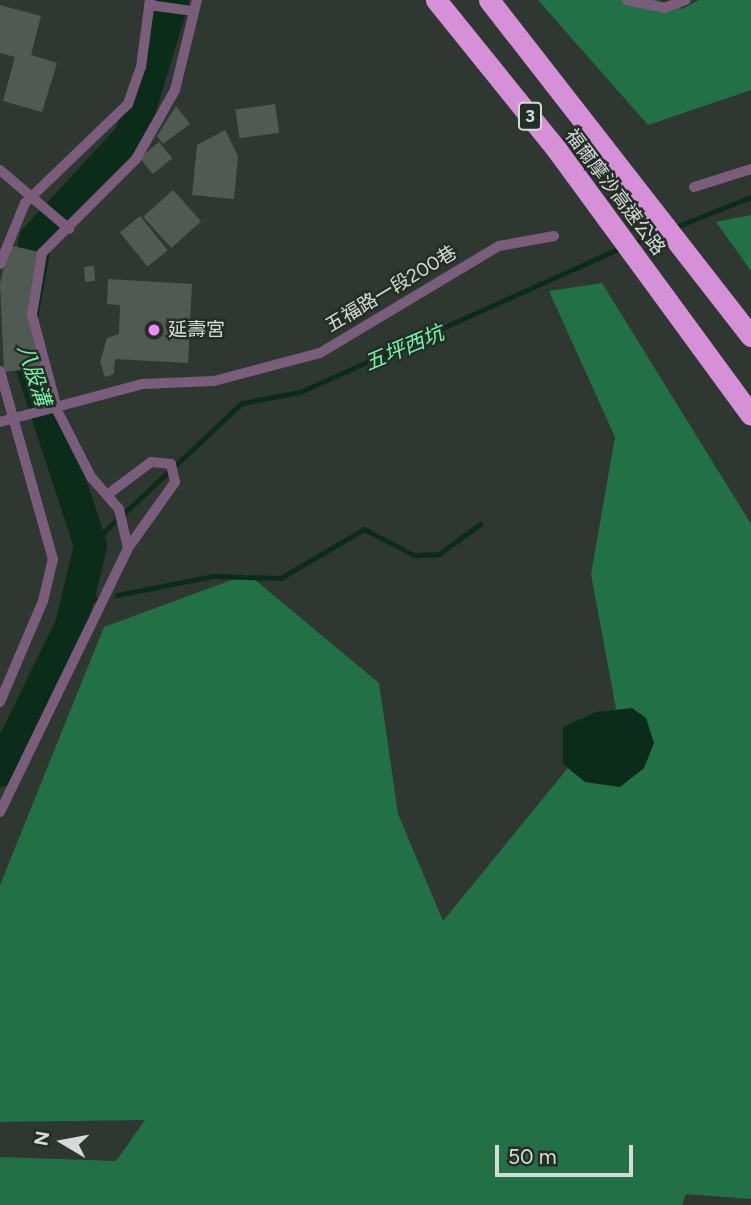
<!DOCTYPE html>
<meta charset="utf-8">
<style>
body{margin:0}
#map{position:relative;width:751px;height:1205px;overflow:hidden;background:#2e3831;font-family:Figtree,"Noto Sans TC",sans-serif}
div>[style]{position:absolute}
.forest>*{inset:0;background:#227045}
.water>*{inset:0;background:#0c2c1a}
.stream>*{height:5px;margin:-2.5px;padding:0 2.5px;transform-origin:2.5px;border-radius:2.5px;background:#0c2c1a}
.river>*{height:33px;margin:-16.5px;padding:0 16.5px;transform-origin:16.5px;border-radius:16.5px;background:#0c2c1a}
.building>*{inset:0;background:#4f5a52;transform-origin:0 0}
.lane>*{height:10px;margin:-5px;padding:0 5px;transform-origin:5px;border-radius:5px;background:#7a5d7a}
.highway>*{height:21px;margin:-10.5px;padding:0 10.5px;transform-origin:10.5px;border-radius:10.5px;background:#d690d8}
.dots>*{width:19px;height:19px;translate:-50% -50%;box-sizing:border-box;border:4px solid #242e27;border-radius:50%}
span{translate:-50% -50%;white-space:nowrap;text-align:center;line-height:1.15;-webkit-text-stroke:5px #242e27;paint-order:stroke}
.shield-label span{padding:2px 5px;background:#242e27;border:2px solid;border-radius:5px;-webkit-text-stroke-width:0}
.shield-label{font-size:18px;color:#d5dcd7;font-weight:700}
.street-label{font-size:19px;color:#d5dcd7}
.poi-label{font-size:19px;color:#d5dcd7}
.left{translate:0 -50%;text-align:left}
.water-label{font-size:21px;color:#76f6a9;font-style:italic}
.north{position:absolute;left:28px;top:1107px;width:70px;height:70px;-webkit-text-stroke:5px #242e27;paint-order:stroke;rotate:280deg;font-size:19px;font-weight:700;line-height:28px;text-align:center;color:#d5dcd7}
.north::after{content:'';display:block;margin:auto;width:24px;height:32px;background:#d5dcd7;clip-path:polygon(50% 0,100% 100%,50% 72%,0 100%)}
.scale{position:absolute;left:495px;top:1145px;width:138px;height:32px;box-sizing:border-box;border:4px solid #d5dcd7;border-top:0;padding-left:9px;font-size:21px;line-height:24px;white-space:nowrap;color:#d5dcd7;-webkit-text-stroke:5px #242e27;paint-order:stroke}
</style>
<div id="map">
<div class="forest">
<div style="clip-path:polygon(538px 0,656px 0,682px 9px,699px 0,751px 0,751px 90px,648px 125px)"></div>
<div style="clip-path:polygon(751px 215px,751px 271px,716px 222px)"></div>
<div style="clip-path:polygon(602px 283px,751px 524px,751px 1199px,686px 1194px,682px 1205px,0 1205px,0 1157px,116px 1161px,145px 1120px,0 1122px,0 885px,104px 627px,248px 574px,379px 683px,398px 814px,443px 921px,616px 709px,591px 574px,615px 437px,549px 291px)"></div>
</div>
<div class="water">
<div style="clip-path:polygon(632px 708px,646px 718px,654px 743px,644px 768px,620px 787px,585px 782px,563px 764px,563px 727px,596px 712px)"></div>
</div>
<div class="stream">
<div style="left:673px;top:228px;width:84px;rotate:-21.7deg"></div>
<div style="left:634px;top:243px;width:31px;rotate:-22deg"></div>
<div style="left:90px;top:545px;width:208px;rotate:-43.1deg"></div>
<div style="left:242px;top:403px;width:59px;rotate:-10.7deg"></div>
<div style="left:300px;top:392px;width:352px;rotate:-24.2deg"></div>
<div style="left:117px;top:595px;width:98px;rotate:-11.2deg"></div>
<div style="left:213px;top:576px;width:68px;rotate:1.7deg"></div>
<div style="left:281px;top:578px;width:96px;rotate:-30.6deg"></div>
<div style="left:364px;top:529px;width:56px;rotate:27.5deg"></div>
<div style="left:414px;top:555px;width:25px;rotate:-2deg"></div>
<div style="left:439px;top:554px;width:51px;rotate:-36.2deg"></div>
<div style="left:76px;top:604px;width:20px;rotate:-15deg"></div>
</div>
<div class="river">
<div style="left:0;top:770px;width:161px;rotate:-63.9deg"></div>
<div style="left:71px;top:625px;width:82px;rotate:-76.6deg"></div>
<div style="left:90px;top:545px;width:228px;rotate:-108.1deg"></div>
<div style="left:19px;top:328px;width:90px;rotate:-79.8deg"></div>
<div style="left:35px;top:239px;width:142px;rotate:-47.3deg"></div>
<div style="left:131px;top:135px;width:141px;rotate:-73.1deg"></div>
</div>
<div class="building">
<div style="clip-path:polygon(0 5px,41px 16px,31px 55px,57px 63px,42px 112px,3px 101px,15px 57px,0 53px)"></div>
<div style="left:275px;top:104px;width:29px;height:40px;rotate:82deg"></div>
<div style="clip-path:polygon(176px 106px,190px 124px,163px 144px,157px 136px)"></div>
<div style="clip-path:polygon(225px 130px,238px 156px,234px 199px,192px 195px,197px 145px)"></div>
<div style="left:159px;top:142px;width:21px;height:25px;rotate:51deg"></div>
<div style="left:173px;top:190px;width:42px;height:40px;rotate:48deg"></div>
<div style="left:140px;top:216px;width:44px;height:26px;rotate:51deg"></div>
<div style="clip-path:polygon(9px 245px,39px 252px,29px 315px,41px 368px,4px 372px,0 284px)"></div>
<div style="left:94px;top:266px;width:15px;height:10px;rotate:86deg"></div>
<div style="clip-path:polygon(108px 279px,192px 284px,188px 363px,115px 359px,114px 374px,105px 377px,100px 362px,107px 338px,119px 334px,120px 305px,107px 304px)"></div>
</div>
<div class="lane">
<div style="left:627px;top:0;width:38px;rotate:12deg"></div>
<div style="left:664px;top:8px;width:23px;rotate:-20deg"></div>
<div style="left:149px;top:5px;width:43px;rotate:7.9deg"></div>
<div style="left:0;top:170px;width:91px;rotate:40.5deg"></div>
<div style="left:694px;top:187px;width:60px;rotate:-17.5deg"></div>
<div style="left:0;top:264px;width:66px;rotate:-67.7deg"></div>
<div style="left:25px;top:203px;width:143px;rotate:-43.9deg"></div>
<div style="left:128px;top:104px;width:39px;rotate:-71deg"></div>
<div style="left:141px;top:67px;width:68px;rotate:-82.3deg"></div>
<div style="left:0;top:371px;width:195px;rotate:74.3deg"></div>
<div style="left:53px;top:559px;width:43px;rotate:103.4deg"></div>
<div style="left:43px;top:601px;width:110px;rotate:113.1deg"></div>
<div style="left:0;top:422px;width:148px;rotate:-14.9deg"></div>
<div style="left:143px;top:384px;width:71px;rotate:-2.4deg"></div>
<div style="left:214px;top:381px;width:110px;rotate:-14.8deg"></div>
<div style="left:320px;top:353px;width:209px;rotate:-30.9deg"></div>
<div style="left:499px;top:246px;width:56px;rotate:-10.3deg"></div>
<div style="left:128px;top:548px;width:40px;rotate:-103deg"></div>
<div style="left:119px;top:509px;width:43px;rotate:-131.2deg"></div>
<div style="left:91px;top:477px;width:73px;rotate:-116.9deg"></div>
<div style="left:58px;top:412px;width:100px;rotate:-105deg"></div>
<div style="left:32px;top:315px;width:63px;rotate:-80.8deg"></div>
<div style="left:42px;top:253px;width:133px;rotate:-45deg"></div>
<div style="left:136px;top:159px;width:79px;rotate:-60.5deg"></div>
<div style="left:175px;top:90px;width:93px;rotate:-76.3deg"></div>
<div style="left:0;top:812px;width:293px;rotate:-64.1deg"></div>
<div style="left:128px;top:548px;width:81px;rotate:-54.5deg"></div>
<div style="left:175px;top:482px;width:18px;rotate:-103deg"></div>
<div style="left:171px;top:464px;width:20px;rotate:-174deg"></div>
<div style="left:151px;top:462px;width:55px;rotate:143.1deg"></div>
</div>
<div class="highway">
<div style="left:436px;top:0;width:193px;rotate:51.1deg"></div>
<div style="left:557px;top:150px;width:328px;rotate:53.8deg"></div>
<div style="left:489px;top:0;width:426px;rotate:52.1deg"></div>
</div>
<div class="dots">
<div style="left:154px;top:330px;background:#f18af4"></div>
</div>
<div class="shield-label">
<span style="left:530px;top:116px">3</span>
</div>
<div class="street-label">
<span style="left:615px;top:192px;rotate:53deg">福爾摩沙高速公路</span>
<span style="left:391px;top:289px;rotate:-31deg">五福路一段200巷</span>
</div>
<div class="poi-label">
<span class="left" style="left:168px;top:330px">延壽宮</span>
</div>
<div class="water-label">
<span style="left:404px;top:348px;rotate:-23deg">五坪西坑</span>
<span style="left:34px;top:375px;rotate:72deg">八股溝</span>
</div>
<div class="north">N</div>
<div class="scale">50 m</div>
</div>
